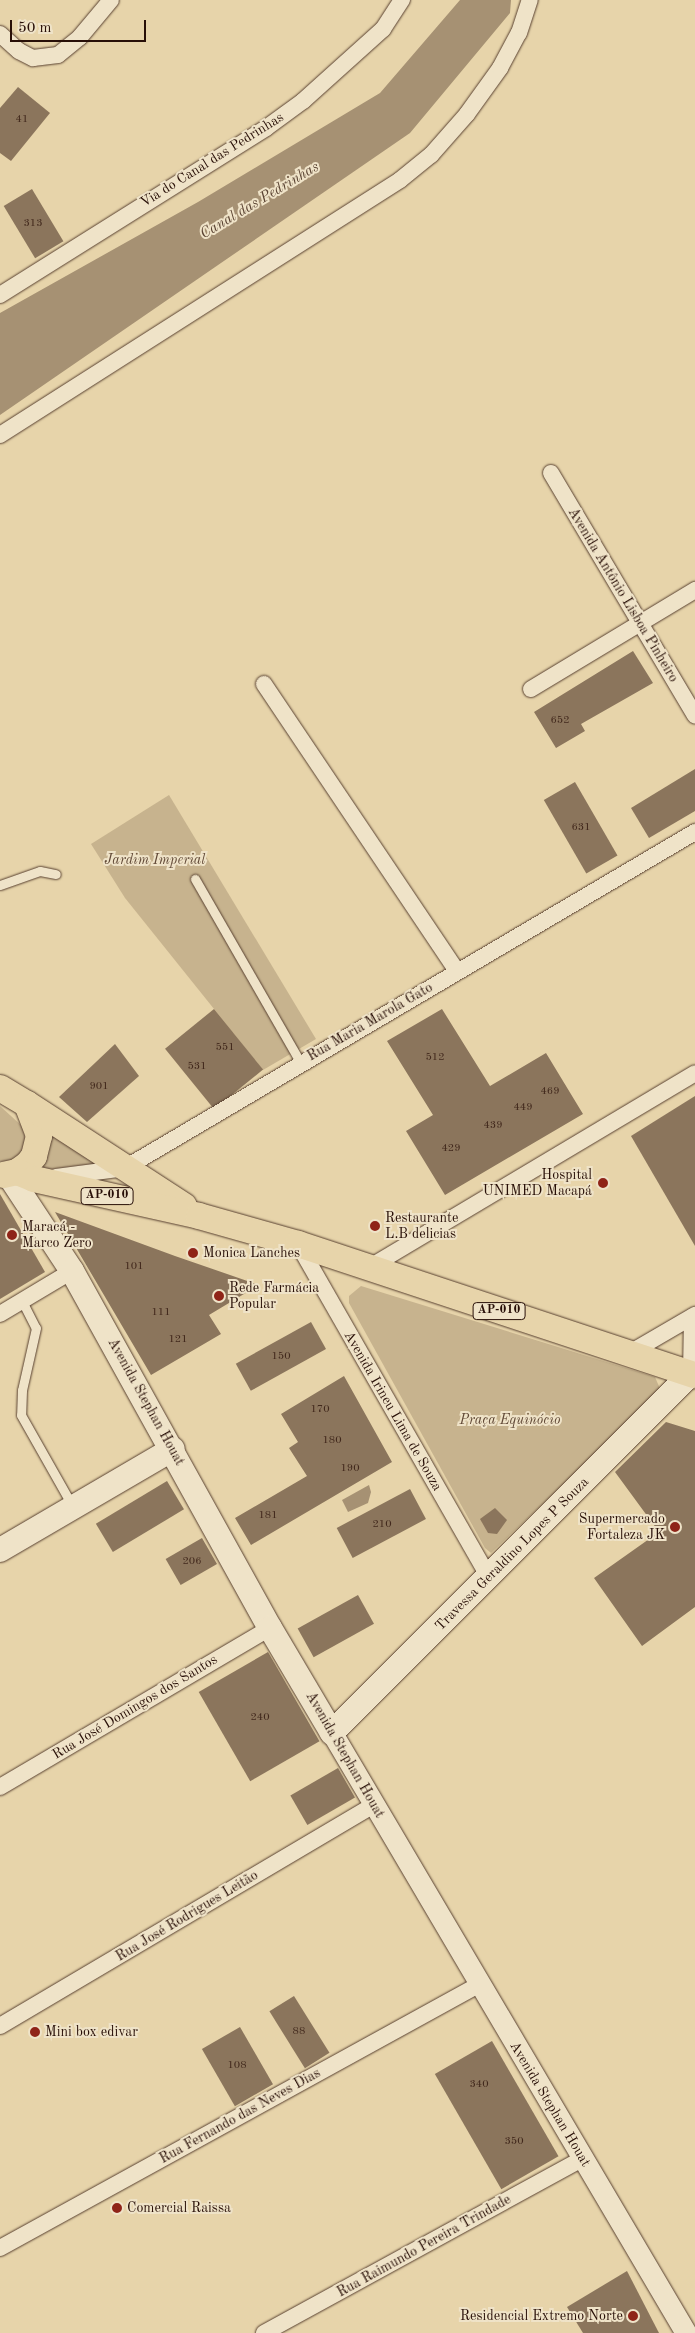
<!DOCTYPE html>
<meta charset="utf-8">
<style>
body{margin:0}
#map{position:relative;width:695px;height:2333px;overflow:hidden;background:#e7d4aa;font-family:"Old Standard TT",serif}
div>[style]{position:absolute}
.green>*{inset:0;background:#c7b38e}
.water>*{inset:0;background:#a69173}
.building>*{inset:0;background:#8b755c;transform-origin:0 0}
.roads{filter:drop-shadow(0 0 1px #584030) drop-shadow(0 0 1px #584030)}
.service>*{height:9px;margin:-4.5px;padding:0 4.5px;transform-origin:4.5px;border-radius:4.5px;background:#efe3c8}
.minor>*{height:16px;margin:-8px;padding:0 8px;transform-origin:8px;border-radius:8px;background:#efe3c8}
.tertiary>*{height:21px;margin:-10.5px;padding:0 10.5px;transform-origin:10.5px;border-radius:10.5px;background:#efe3c8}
.secondary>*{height:24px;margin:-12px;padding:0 12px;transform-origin:12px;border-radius:12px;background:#efe3c8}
.primary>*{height:26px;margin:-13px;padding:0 13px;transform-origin:13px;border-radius:13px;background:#e7d4aa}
.dots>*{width:14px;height:14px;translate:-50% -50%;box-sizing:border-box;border:2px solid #efe3c8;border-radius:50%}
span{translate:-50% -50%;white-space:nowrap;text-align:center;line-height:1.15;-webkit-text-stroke:4px #efe3c8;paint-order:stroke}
.number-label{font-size:11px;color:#41281c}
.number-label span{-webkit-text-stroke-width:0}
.shield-label span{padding:1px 4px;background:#efe3c8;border:1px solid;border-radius:4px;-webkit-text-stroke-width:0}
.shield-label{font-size:12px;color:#280f07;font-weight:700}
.street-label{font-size:14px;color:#280f07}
.park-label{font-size:14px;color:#604836;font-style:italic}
.poi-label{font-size:14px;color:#280f07}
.right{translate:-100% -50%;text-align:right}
.left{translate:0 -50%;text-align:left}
.water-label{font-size:15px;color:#5a4332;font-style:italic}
.scale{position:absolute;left:10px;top:20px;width:136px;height:22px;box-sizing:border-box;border:2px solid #280f07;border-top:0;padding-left:6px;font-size:15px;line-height:18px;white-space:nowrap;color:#280f07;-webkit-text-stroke:4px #efe3c8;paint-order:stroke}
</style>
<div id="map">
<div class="green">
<div style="clip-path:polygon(169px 795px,316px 1039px,263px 1070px,125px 898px,91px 844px)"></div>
<div style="clip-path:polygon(0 1106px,22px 1126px,27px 1145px,22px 1153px,10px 1161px,0 1161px)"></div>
<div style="clip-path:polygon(58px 1131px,108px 1167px,40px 1173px,46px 1137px)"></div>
<div style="clip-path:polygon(361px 1286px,655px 1377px,661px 1391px,491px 1553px,485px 1548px,349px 1303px,349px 1296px)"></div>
</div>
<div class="water">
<div style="clip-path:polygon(460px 0,511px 0,510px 13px,410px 133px,0 415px,0 313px,198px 202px,380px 93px)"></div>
<div style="clip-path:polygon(369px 1485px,371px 1492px,368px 1503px,348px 1512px,342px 1500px)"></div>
</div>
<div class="building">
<div style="clip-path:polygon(18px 87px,50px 113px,11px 161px,0 153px,0 108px)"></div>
<div style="left:32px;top:189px;width:61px;height:33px;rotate:59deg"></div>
<div style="clip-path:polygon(633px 651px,653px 683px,581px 724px,585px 731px,556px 748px,534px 712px)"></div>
<div style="clip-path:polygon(695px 769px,695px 811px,649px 838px,631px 808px)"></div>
<div style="left:575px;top:782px;width:85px;height:36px;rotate:60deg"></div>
<div style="left:214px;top:1009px;width:78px;height:63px;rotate:51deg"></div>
<div style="clip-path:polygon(442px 1009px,490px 1086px,546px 1053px,583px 1114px,445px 1195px,406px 1131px,433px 1115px,387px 1041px)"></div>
<div style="clip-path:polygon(115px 1044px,139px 1076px,87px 1122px,59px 1097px)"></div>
<div style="clip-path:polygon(695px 1096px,695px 1246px,631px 1136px)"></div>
<div style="clip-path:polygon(0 1194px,45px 1272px,0 1299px)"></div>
<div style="clip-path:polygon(55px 1212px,175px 1256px,259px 1285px,209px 1315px,221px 1334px,151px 1375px)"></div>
<div style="left:311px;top:1322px;width:31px;height:86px;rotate:61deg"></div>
<div style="clip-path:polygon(344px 1376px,392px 1462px,251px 1545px,235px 1518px,307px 1476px,289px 1448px,298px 1442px,281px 1414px)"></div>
<div style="clip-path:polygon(666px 1422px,695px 1431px,695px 1607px,642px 1646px,594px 1578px,659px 1532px,615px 1472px)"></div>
<div style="left:167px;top:1481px;width:33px;height:83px;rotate:59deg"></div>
<div style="left:410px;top:1489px;width:34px;height:83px;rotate:62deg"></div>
<div style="clip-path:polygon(495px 1508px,507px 1520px,497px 1534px,488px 1533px,480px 1519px)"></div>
<div style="left:202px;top:1538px;width:30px;height:42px;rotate:60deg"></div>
<div style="left:358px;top:1595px;width:33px;height:69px;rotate:61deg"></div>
<div style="left:268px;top:1652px;width:103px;height:80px;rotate:60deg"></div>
<div style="left:338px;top:1768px;width:34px;height:55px;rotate:60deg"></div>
<div style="left:294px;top:1996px;width:67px;height:29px;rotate:58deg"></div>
<div style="left:240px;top:2027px;width:66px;height:44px;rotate:60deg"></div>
<div style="left:492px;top:2041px;width:133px;height:66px;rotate:60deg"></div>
<div style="clip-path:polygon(627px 2271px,659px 2333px,583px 2333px,567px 2307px)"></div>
</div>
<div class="roads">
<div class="service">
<div style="left:195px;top:879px;width:212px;rotate:60.1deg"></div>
<div style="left:0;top:885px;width:42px;rotate:-19.3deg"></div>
<div style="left:40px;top:871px;width:16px;rotate:11deg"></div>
<div style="left:22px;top:1301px;width:30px;rotate:63deg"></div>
<div style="left:36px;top:1328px;width:64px;rotate:102.7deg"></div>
<div style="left:22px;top:1390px;width:25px;rotate:92deg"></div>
<div style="left:21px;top:1415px;width:106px;rotate:60.5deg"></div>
</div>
<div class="minor">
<div style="left:0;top:34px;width:25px;rotate:42deg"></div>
<div style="left:19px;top:51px;width:16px;rotate:27deg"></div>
<div style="left:33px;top:58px;width:25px;rotate:-7deg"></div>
<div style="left:58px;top:55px;width:28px;rotate:-39deg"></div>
<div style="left:80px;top:37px;width:48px;rotate:-50deg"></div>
<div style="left:0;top:295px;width:314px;rotate:-32.1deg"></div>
<div style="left:266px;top:128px;width:46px;rotate:-36.1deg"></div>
<div style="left:303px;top:101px;width:108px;rotate:-42deg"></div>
<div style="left:383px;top:29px;width:35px;rotate:-57deg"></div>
<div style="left:0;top:435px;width:474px;rotate:-32.5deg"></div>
<div style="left:400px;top:180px;width:40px;rotate:-39deg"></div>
<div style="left:431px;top:155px;width:55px;rotate:-48.7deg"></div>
<div style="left:467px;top:114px;width:57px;rotate:-54.3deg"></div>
<div style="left:500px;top:68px;width:40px;rotate:-62deg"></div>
<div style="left:519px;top:33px;width:35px;rotate:-72deg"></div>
<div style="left:551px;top:473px;width:282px;rotate:59.3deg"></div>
<div style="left:264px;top:684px;width:346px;rotate:56.1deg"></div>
<div style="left:531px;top:689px;width:192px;rotate:-31.1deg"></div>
<div style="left:56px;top:1177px;width:70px;rotate:-7.4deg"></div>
<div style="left:125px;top:1168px;width:662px;rotate:-30.52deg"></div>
<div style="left:298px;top:1244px;width:385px;rotate:60.2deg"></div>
<div style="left:370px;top:1267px;width:378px;rotate:-30.8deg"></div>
<div style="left:0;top:1314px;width:84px;rotate:-30.8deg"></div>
<div style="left:628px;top:1354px;width:78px;rotate:-30.2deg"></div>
<div style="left:691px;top:1374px;width:57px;rotate:-89deg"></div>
<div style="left:0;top:1787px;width:313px;rotate:-30.5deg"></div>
<div style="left:0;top:2026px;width:434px;rotate:-30.6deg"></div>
<div style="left:0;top:2248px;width:548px;rotate:-28.81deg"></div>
<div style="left:264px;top:2333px;width:364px;rotate:-28.7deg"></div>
</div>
<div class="tertiary">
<div style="left:332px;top:1733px;width:697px;rotate:59.46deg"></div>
</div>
<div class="secondary">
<div style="left:8px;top:1174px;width:116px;rotate:56.6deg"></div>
<div style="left:72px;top:1271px;width:408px;rotate:61deg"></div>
<div style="left:270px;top:1628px;width:122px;rotate:59.4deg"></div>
<div style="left:332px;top:1733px;width:508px;rotate:-45deg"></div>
<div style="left:0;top:1550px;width:200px;rotate:-30.3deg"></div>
</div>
<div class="primary">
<div style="left:0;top:1088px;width:31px;rotate:31deg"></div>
<div style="left:27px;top:1104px;width:34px;rotate:69deg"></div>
<div style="left:39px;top:1136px;width:21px;rotate:104deg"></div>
<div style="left:34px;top:1156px;width:10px;rotate:127deg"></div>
<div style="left:28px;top:1164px;width:14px;rotate:144deg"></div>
<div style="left:17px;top:1172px;width:14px;rotate:168deg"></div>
<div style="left:27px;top:1104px;width:187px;rotate:33deg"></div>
<div style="left:17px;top:1172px;width:18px;rotate:22deg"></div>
<div style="left:34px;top:1179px;width:169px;rotate:12.6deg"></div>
<div style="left:199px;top:1216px;width:103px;rotate:15.8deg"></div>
<div style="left:298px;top:1244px;width:418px;rotate:18.3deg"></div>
</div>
</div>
<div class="dots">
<div style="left:603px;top:1183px;background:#8f2418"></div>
<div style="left:375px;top:1226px;background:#8f2418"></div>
<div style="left:12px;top:1235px;background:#8f2418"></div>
<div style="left:193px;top:1253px;background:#8f2418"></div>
<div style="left:219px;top:1296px;background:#8f2418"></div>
<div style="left:675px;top:1527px;background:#8f2418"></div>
<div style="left:35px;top:2032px;background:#8f2418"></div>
<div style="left:117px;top:2208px;background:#8f2418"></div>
<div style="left:633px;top:2316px;background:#8f2418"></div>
</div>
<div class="number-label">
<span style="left:22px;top:120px">41</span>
<span style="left:33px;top:224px">313</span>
<span style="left:560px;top:721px">652</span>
<span style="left:581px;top:828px">631</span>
<span style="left:225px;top:1048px">551</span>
<span style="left:435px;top:1058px">512</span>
<span style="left:197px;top:1067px">531</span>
<span style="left:99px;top:1087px">901</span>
<span style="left:550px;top:1092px">469</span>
<span style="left:523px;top:1108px">449</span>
<span style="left:493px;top:1126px">439</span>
<span style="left:451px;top:1149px">429</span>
<span style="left:134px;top:1267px">101</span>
<span style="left:161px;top:1313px">111</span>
<span style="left:178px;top:1340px">121</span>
<span style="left:281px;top:1357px">150</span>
<span style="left:320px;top:1410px">170</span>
<span style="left:332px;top:1441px">180</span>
<span style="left:350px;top:1469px">190</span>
<span style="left:268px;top:1516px">181</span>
<span style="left:382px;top:1525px">210</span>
<span style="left:192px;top:1562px">206</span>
<span style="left:260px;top:1718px">240</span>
<span style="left:299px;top:2032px">88</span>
<span style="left:237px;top:2066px">108</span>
<span style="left:479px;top:2085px">340</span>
<span style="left:514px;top:2142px">350</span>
</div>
<div class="shield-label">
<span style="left:107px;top:1196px">AP-010</span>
<span style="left:499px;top:1311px">AP-010</span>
</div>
<div class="street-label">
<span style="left:212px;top:160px;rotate:-32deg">Via do Canal das Pedrinhas</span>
<span style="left:623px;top:595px;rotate:59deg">Avenida Antônio Lisboa Pinheiro</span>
<span style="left:370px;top:1022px;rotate:-30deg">Rua Maria Marola Gato</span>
<span style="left:146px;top:1402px;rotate:61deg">Avenida Stephan Houat</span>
<span style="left:393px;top:1411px;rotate:60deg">Avenida Irineu Lima de Souza</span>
<span style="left:512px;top:1554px;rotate:-45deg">Travessa Geraldino Lopes P Souza</span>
<span style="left:135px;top:1707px;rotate:-31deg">Rua José Domingos dos Santos</span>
<span style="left:345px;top:1755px;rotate:60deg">Avenida Stephan Houat</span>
<span style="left:187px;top:1916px;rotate:-31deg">Rua José Rodrigues Leitão</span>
<span style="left:550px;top:2104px;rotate:59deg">Avenida Stephan Houat</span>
<span style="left:240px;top:2116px;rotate:-29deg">Rua Fernando das Neves Dias</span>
<span style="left:424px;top:2246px;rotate:-29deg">Rua Raimundo Pereira Trindade</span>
</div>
<div class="park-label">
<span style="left:155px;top:860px">Jardim Imperial</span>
<span style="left:510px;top:1420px">Praça Equinócio</span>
</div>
<div class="poi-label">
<span class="right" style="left:592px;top:1183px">Hospital<br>UNIMED Macapá</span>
<span class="left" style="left:385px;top:1226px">Restaurante<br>L.B delicias</span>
<span class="left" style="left:22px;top:1235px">Maracá -<br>Marco Zero</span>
<span class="left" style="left:203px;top:1253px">Monica Lanches</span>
<span class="left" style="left:229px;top:1296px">Rede Farmácia<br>Popular</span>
<span class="right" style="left:665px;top:1527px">Supermercado<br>Fortaleza JK</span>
<span class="left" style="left:45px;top:2032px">Mini box edivar</span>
<span class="left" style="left:127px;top:2208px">Comercial Raissa</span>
<span class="right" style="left:623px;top:2316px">Residencial Extremo Norte</span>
</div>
<div class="water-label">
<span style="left:260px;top:201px;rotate:-31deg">Canal das Pedrinhas</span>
</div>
<div class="scale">50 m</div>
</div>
